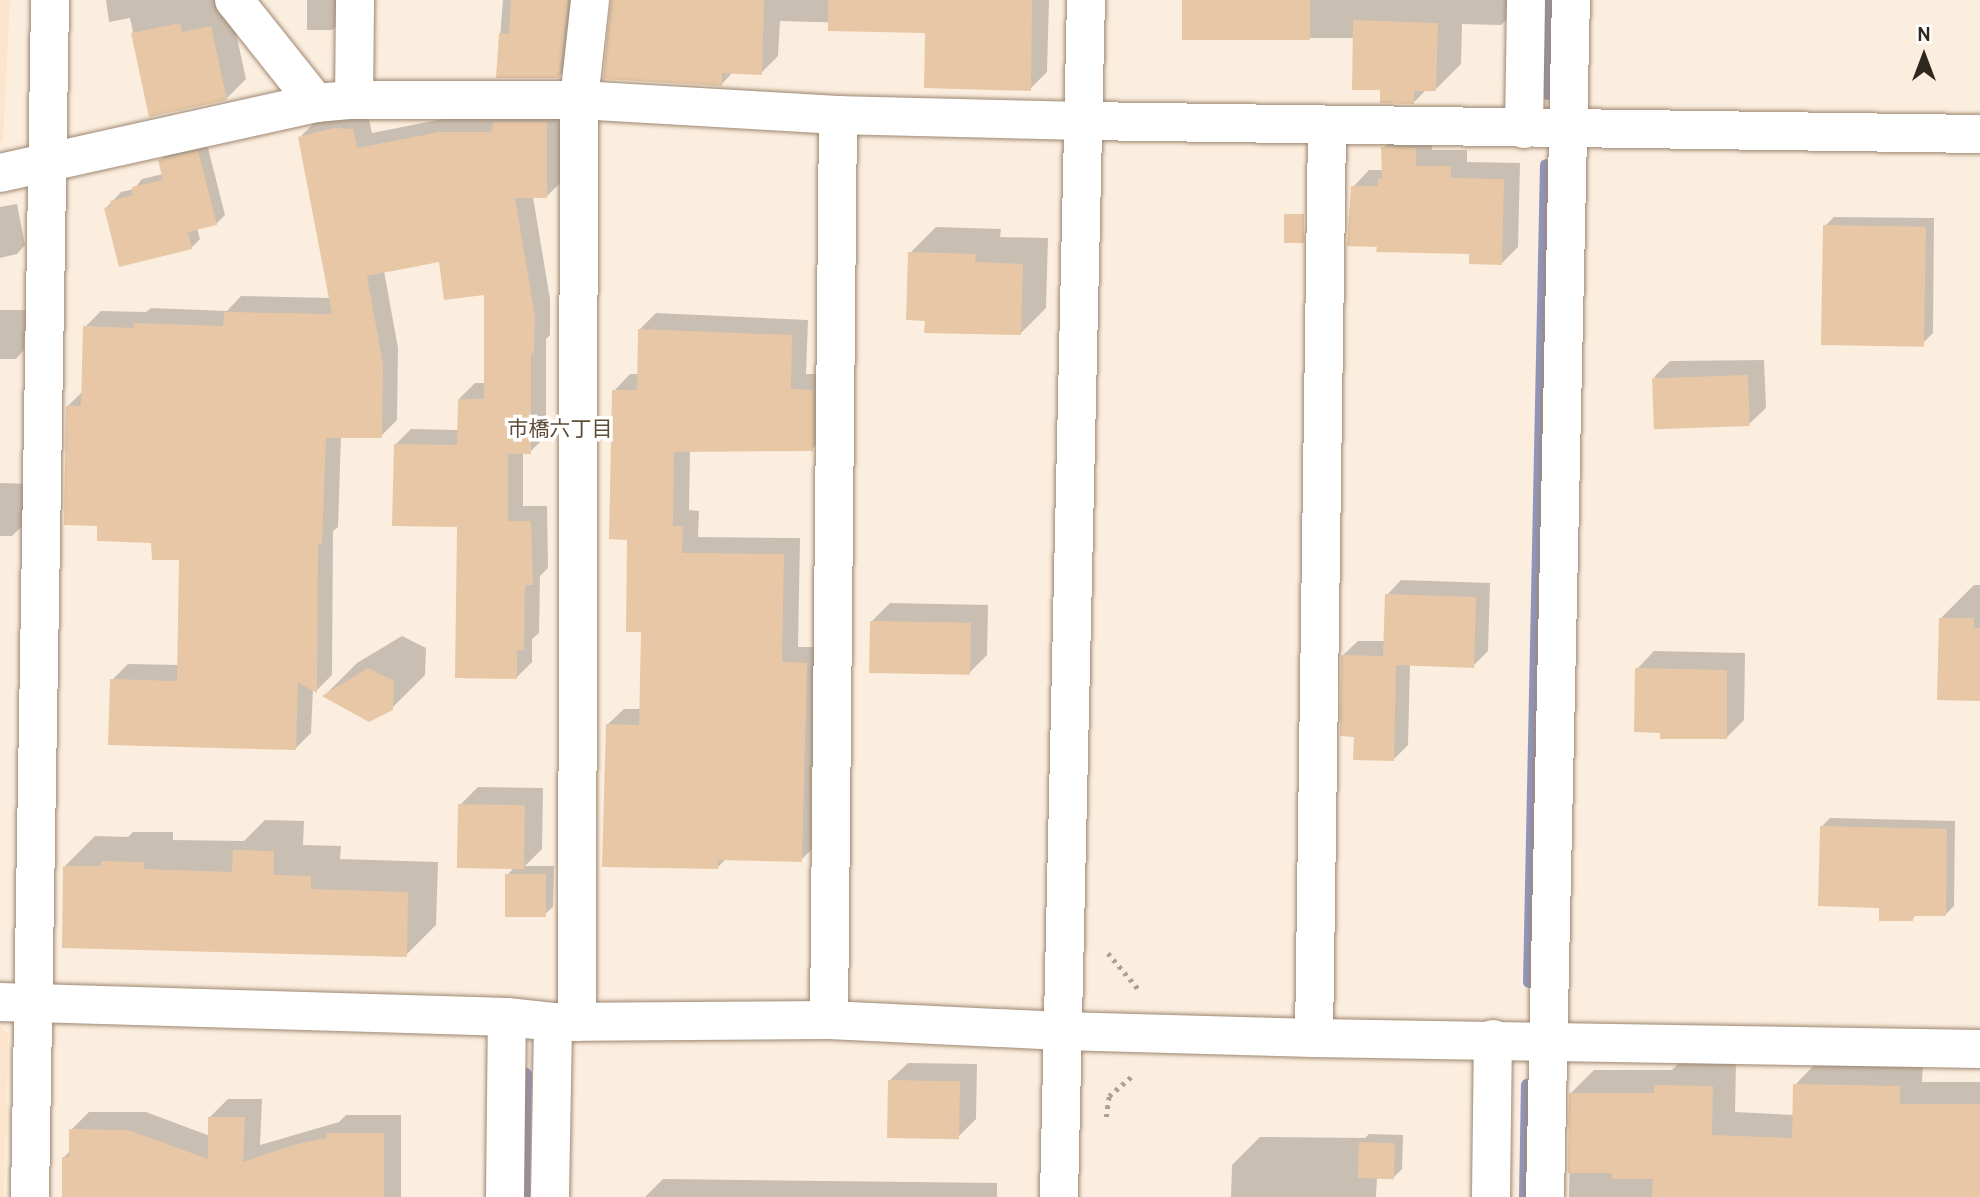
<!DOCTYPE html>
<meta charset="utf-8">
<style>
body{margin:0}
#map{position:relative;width:1980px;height:1197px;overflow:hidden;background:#fceedf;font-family:Cabin,"Noto Sans JP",sans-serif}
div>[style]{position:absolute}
.built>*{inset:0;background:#fce5cc}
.shadow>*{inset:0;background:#0003}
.stream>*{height:12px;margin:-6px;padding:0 6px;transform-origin:6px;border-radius:6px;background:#9194bb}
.building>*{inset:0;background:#e7c7a5;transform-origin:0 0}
.path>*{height:4.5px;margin-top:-2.25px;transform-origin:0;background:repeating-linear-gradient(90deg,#aea295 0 3.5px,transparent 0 8.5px)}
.roads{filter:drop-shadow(0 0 2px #9d8771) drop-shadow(0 0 2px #9d8771)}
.minor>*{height:38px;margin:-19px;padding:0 19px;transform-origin:19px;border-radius:19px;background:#fff}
span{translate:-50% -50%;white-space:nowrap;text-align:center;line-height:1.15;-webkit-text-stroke:7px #fff;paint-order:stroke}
.neighbourhood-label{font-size:21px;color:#5f4c37}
.north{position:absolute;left:1889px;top:21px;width:70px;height:70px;-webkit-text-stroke:5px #fff;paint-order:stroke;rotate:0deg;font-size:19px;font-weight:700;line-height:28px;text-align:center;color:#2f261d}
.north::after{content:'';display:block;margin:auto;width:24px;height:32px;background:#2f261d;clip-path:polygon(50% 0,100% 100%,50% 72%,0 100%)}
</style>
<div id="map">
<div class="built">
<div style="clip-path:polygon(0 0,10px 0,3px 142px,0 143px)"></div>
<div style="clip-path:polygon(0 1026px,8px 1033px,4px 1197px,0 1197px)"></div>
</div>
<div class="shadow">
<div style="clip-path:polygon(106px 0,237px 0,230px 6px,246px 79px,226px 99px,151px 115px,130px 18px,109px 22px)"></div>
<div style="clip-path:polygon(307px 0,352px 0,352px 10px,332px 30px,307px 30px)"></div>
<div style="clip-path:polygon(503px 0,580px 0,573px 62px,559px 76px,497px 76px)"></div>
<div style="clip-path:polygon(616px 0,1049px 0,1047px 72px,1030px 89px,926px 31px,850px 23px,780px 21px,778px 56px,761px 73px,733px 72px,721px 85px)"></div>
<div style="clip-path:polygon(1183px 0,1526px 0,1501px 25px,1462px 24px,1461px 64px,1436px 89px,1427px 89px,1414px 102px,1381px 88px,1354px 38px,1183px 38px)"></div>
<div style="clip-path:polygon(563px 107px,562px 181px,546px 197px,533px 197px,550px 299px,550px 335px,546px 339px,546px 436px,530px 452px,523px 452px,523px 506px,547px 506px,548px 568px,540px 576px,539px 633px,532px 639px,532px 662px,516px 678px,459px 526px,395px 445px,411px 429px,459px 430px,459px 399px,475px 383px,486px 383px,486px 293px,440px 260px,384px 271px,398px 348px,397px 420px,381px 436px,341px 436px,338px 527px,333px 531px,332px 675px,316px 691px,313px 689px,311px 733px,295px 749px,112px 680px,128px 664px,179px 665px,181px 558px,153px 541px,99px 525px,67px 407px,83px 391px,85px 327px,101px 311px,146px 312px,151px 308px,227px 311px,241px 296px,331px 298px,300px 137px,316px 121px,368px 114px,372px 133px,458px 116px)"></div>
<div style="clip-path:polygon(1400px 131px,1432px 132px,1432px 150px,1467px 150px,1467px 162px,1520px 163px,1518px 247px,1502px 263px,1471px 252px,1378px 245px,1353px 187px,1369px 170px,1383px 170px,1383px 148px)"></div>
<div style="clip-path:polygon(207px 144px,225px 215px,216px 224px,197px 228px,200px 239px,191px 248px,106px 208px,121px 192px,134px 189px,142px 179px,163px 174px,160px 161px,169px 152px)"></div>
<div style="clip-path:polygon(17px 204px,25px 245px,17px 254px,0 258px,0 207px)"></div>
<div style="clip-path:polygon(1834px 217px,1934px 218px,1933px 333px,1924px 342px,1825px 226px)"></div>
<div style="clip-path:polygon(936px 227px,1001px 229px,1000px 237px,1048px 238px,1046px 308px,1020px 334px,926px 319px,910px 253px)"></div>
<div style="clip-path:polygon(0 310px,26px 310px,24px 350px,16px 359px,0 359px)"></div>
<div style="clip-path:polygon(656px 313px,808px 320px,806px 374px,829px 374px,828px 433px,812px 449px,690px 450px,689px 510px,699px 511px,698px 537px,800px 538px,798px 647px,822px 647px,817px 844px,801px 860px,726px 859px,718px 867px,607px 725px,624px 709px,641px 709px,643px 631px,629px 538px,614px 391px,630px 374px,639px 374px,639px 330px)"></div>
<div style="clip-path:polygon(1764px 360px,1766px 408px,1749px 424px,1654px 377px,1670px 361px)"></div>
<div style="clip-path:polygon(0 483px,30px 484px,29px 519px,12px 536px,0 536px)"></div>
<div style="clip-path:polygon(1401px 580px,1490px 583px,1488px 651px,1473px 666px,1410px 664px,1408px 745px,1394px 759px,1355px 735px,1343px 655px,1358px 641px,1385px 641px,1387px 595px)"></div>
<div style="clip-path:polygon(1974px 585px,1980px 585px,1980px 700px,1941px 618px)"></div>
<div style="clip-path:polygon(890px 603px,988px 605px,987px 655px,970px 672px,872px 621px)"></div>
<div style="clip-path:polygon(402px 636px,426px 648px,425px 675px,392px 708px,325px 695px,357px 663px)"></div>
<div style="clip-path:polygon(1654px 651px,1745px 653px,1744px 720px,1726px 738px,1637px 669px)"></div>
<div style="clip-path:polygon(478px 787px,543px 788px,542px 849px,525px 866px,554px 866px,553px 907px,544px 915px,507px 875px,515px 867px,460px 805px)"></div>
<div style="clip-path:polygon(1830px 818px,1955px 821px,1954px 906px,1945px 915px,1917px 914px,1912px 919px,1821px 827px)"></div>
<div style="clip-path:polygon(265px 820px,304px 821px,303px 845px,341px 846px,340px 859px,438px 862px,436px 925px,406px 955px,65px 866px,95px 836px,128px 837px,133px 832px,173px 832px,173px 840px,244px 841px)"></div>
<div style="clip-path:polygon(1818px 1061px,1923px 1063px,1922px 1082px,1980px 1082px,1980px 1197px,1569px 1197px,1571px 1093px,1594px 1070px,1672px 1070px,1680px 1062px,1736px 1063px,1735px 1112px,1794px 1115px,1795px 1085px)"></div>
<div style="clip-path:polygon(908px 1063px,977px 1064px,976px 1119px,958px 1137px,890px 1080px)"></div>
<div style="clip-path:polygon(228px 1099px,262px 1099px,260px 1145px,339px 1122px,346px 1115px,401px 1115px,401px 1197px,63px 1197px,63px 1158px,71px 1150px,71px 1130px,89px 1112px,146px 1112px,210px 1136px,210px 1117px)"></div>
<div style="clip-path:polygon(1369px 1134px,1403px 1135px,1402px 1169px,1394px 1177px,1377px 1177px,1376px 1197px,1231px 1197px,1232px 1165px,1260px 1137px,1365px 1138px)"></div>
<div style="clip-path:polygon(663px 1179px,997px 1183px,997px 1197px,645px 1197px)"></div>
</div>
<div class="stream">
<div style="left:1548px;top:94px;width:94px;rotate:-89.4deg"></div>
<div style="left:1529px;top:982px;width:817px;rotate:-88.81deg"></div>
<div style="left:524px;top:1197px;width:123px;rotate:-89.1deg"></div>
<div style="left:1525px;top:1197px;width:112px;rotate:-89deg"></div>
</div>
<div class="building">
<div style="clip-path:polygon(511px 0,568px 0,559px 78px,496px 78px,499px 33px,509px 34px)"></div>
<div style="clip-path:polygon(611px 0,764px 0,762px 75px,722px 73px,722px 86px,603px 79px)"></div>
<div style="clip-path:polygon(828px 0,1032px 0,1031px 91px,924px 88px,925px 33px,828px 31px)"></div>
<div style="left:1182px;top:0;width:128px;height:40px"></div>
<div style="clip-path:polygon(1353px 20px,1438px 23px,1436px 91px,1414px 91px,1414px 104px,1380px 103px,1380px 90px,1352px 90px)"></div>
<div style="clip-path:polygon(180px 23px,182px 32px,211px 26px,227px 100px,149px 117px,131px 33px)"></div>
<div style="clip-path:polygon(493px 122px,547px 122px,547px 198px,515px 198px,535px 316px,534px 353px,531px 353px,531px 454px,508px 454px,508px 521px,531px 521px,533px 585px,525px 585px,524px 650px,517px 650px,517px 679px,455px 678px,457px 527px,392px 526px,394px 444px,457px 445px,458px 399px,484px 399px,484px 295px,444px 300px,439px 262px,367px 276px,383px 365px,382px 438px,326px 438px,322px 544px,318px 544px,317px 693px,298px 682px,296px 750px,108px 745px,110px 679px,177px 681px,179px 560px,152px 560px,151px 543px,97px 541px,97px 526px,64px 525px,66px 406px,81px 406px,83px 326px,134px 328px,133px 323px,223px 326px,224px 312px,332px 314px,298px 137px,334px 128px,353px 129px,357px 148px,440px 132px,489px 132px,492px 131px)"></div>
<div style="clip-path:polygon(1381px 147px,1416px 148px,1416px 166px,1451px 166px,1451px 178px,1504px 179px,1502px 265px,1469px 264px,1469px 254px,1376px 252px,1377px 247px,1347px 246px,1351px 186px,1378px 186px,1378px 178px,1382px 178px)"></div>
<div style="clip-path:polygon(198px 151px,217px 225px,188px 232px,192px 249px,119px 267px,104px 208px,111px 206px,110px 201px,133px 195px,132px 187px,163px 180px,158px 160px)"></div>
<div style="left:1284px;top:214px;width:20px;height:29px"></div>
<div style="left:1823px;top:225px;width:103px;height:120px;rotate:1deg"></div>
<div style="clip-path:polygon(908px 252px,976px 254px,975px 262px,1023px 264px,1021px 335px,924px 333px,925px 321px,906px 320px)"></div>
<div style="clip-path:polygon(638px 329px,792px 335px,791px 389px,813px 390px,813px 451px,674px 452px,673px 526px,683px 526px,682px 553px,784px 554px,782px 662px,807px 663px,802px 862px,718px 860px,718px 869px,602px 867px,606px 724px,639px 725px,641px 632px,626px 632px,627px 540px,609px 539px,612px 390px,637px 390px)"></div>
<div style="left:1748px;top:375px;width:51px;height:96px;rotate:88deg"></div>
<div style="clip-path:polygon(1385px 594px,1476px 597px,1474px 668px,1396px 665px,1394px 761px,1353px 760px,1354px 737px,1340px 736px,1341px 655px,1383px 656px)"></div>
<div style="clip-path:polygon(1939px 618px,1974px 618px,1974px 628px,1980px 628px,1980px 701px,1937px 700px)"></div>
<div style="left:870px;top:621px;width:101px;height:52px;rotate:1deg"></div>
<div style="clip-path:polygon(368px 668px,394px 681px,393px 710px,369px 722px,322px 696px)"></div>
<div style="clip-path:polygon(1635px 668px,1727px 670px,1727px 739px,1660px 739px,1660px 733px,1634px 732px)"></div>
<div style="left:458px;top:804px;width:67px;height:64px;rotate:1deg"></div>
<div style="clip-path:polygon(1820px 826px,1947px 829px,1946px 916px,1913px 916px,1913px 921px,1879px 921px,1879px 908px,1818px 906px)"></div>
<div style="clip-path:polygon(233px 850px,274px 851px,274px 875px,311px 876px,311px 889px,408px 892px,407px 957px,62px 948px,63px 866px,101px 866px,101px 861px,144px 862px,144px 869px,232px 872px)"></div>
<div style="left:505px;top:874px;width:41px;height:43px"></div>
<div style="left:888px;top:1080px;width:72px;height:58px;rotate:1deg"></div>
<div style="clip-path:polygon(1793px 1084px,1900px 1086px,1900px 1104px,1980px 1104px,1980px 1197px,1652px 1197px,1653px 1179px,1612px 1179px,1612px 1173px,1568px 1173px,1569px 1093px,1654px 1093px,1654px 1085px,1713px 1086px,1712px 1135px,1792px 1138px)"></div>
<div style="clip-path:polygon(208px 1117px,245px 1117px,243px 1162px,297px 1144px,326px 1138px,326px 1133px,384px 1133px,384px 1197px,62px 1197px,62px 1157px,69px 1157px,69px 1129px,128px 1130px,208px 1159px)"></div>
<div style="left:1359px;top:1142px;width:36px;height:36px;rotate:2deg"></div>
</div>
<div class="path">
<div style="left:1108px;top:953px;width:50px;rotate:49.9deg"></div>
<div style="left:1106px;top:1117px;width:21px;rotate:-82deg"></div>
<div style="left:1109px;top:1096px;width:33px;rotate:-41deg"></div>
</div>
<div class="roads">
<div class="minor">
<div style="left:234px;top:0;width:132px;rotate:51.5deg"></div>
<div style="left:354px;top:100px;width:100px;rotate:-89.4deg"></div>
<div style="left:1524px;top:129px;width:129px;rotate:-89.1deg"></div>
<div style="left:0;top:173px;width:324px;rotate:-12.5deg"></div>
<div style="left:316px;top:103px;width:38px;rotate:-5deg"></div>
<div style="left:354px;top:100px;width:225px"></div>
<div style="left:579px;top:100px;width:259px;rotate:3.3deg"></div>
<div style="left:838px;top:115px;width:245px;rotate:1.4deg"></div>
<div style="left:1083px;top:121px;width:897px;rotate:0.83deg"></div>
<div style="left:0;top:1002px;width:507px;rotate:1.69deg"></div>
<div style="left:507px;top:1017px;width:46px;rotate:6.2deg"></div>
<div style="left:553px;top:1022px;width:276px;rotate:-0.4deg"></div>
<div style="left:829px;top:1020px;width:233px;rotate:2.7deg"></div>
<div style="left:1062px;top:1031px;width:252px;rotate:1.6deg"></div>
<div style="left:1314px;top:1038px;width:666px;rotate:0.95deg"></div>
<div style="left:829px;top:1020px;width:905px;rotate:-89.43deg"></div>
<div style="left:577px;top:1022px;width:922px;rotate:-89.88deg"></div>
<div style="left:579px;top:100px;width:101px;rotate:-83.7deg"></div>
<div style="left:1314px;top:1038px;width:913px;rotate:-89.18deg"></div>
<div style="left:30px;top:1197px;width:1197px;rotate:-89.04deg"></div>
<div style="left:505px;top:1197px;width:180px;rotate:-89.4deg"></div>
<div style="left:550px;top:1197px;width:175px;rotate:-89deg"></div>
<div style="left:1059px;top:1197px;width:1197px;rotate:-88.71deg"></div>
<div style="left:1491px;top:1197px;width:158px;rotate:-89.3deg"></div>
<div style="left:1545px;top:1197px;width:1197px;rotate:-88.76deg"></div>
</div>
</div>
<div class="neighbourhood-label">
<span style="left:560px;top:429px">市橋六丁目</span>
</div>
<div class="north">N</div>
</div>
